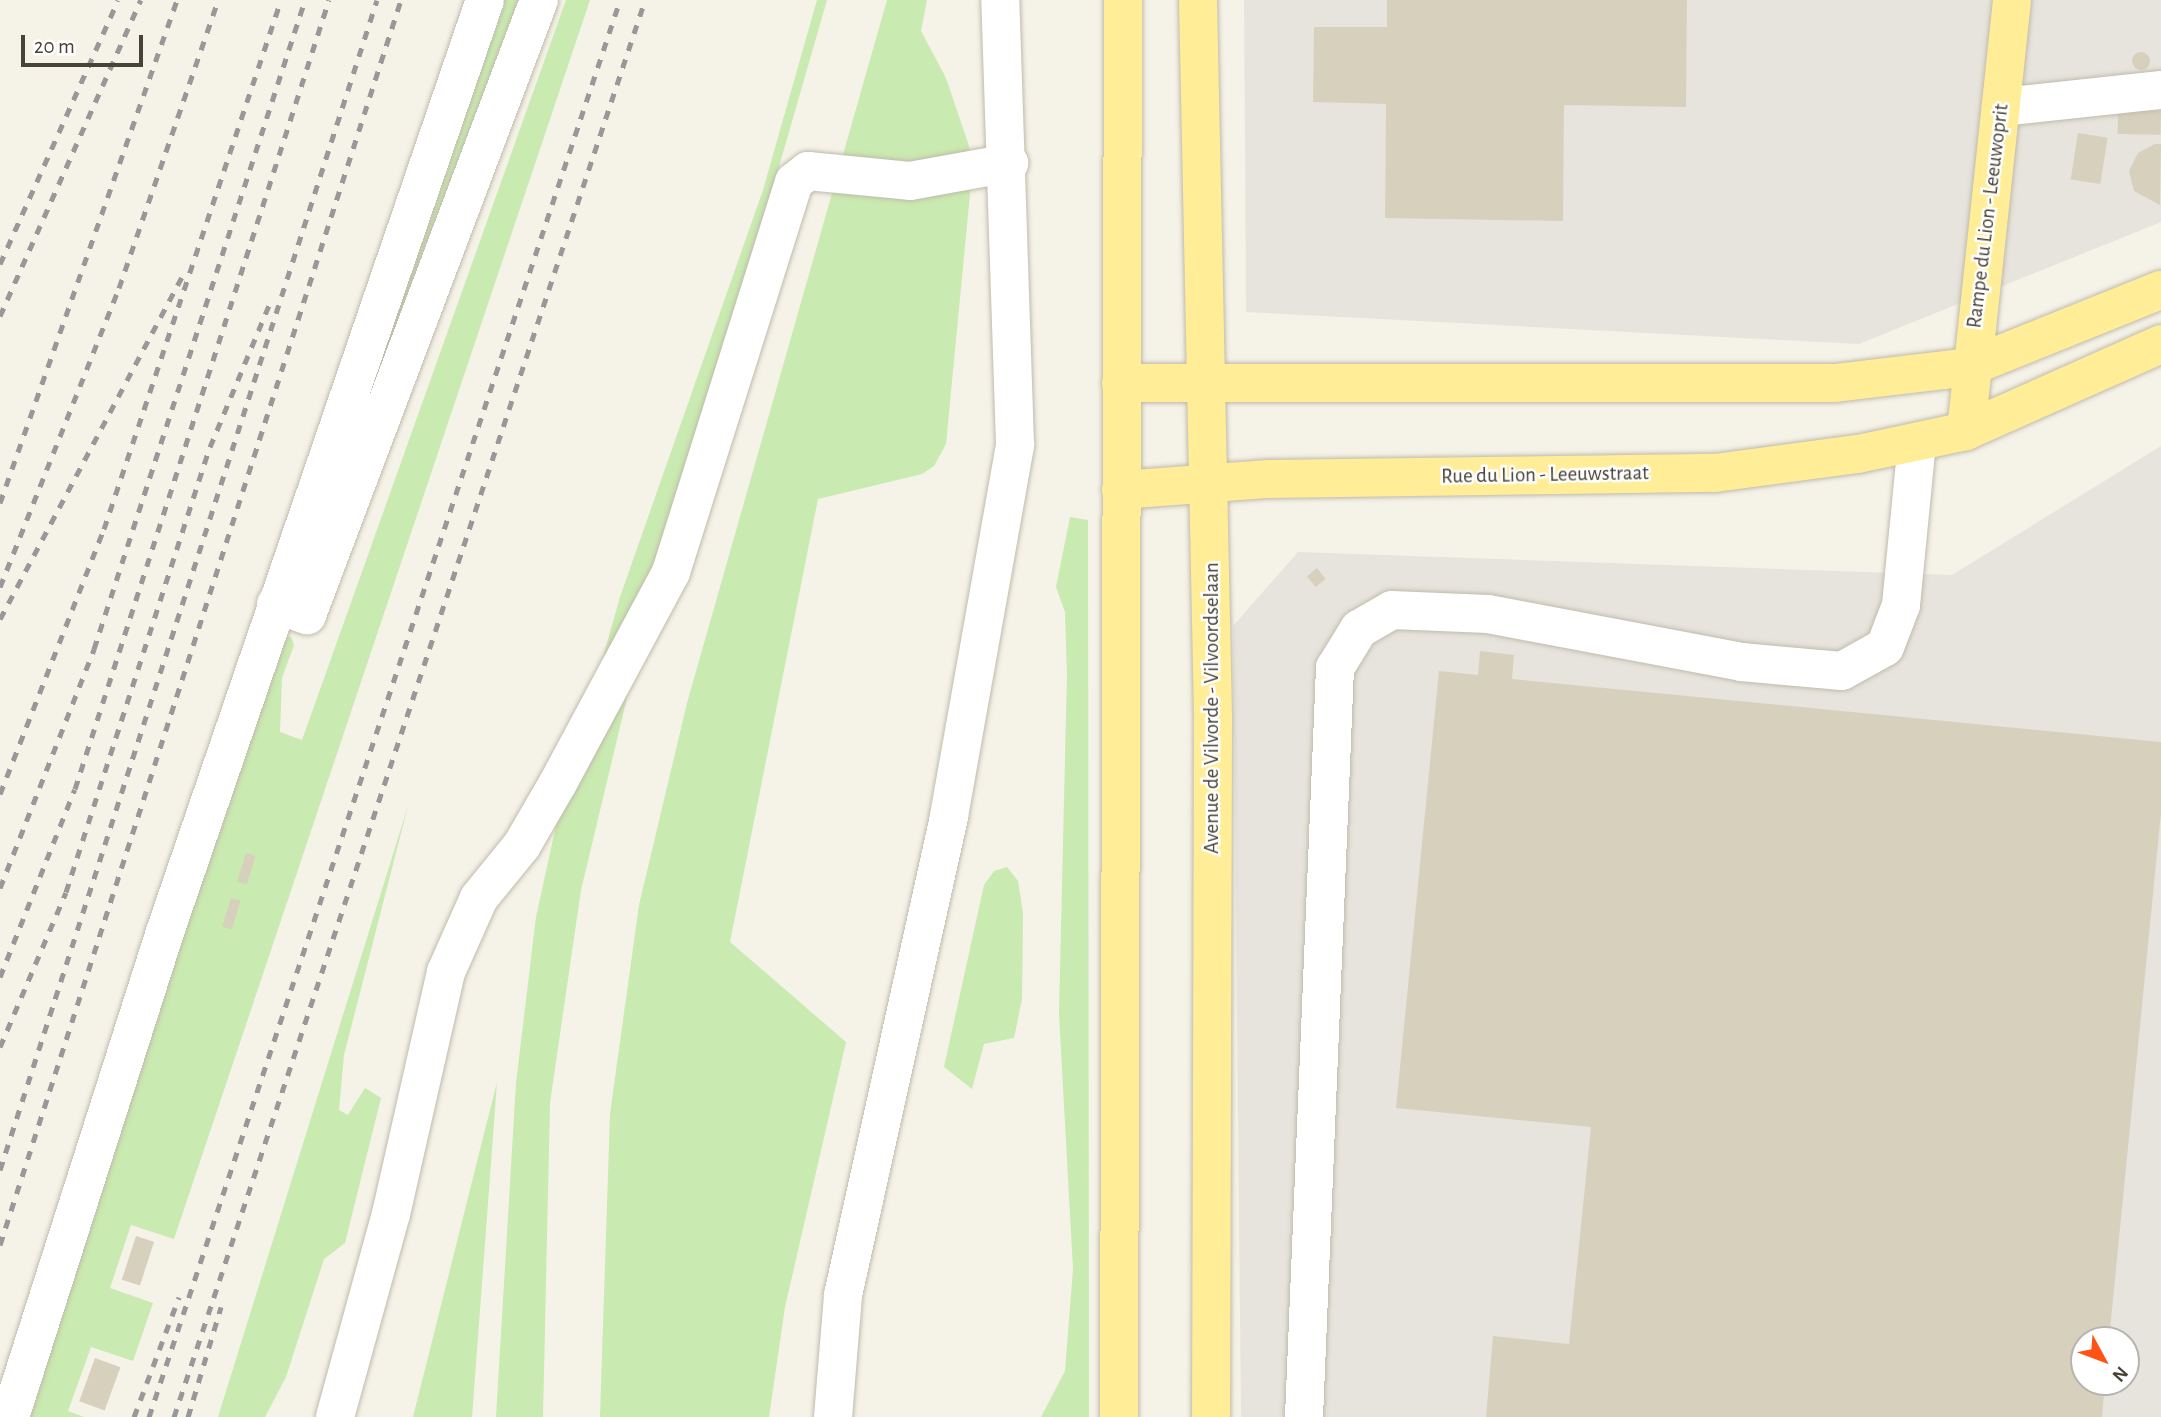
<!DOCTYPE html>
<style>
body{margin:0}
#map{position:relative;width:2161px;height:1417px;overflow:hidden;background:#f5f2e8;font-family:"Alegreya Sans",sans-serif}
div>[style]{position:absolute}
.industrial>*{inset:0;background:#e7e4dd}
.green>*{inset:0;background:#c9eab0}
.building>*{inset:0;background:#d7d0bd;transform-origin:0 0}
.round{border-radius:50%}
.roads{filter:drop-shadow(0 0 2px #c0bbab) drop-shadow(0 0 2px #c0bbab)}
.minor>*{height:38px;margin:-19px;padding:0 19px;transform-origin:19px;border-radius:19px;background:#fff}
.major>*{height:38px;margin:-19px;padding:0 19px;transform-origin:19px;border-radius:19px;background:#ffed97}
.rail>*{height:5px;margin-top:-2.5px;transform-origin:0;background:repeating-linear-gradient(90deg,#989898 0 9px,transparent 0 18px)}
span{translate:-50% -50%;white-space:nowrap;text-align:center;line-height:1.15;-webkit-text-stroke:5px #fff;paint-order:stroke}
.street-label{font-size:21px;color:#484337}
.north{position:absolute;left:2070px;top:1326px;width:70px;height:70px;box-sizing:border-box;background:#fff;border:2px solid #b6b4af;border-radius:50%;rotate:131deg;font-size:19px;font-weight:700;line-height:28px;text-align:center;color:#484337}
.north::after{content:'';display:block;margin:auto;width:24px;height:32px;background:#ff5315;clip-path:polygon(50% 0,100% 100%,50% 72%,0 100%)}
.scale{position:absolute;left:21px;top:35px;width:122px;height:32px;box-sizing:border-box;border:4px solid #484337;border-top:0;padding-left:9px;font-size:21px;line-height:24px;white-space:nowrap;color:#484337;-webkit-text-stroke:5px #fff;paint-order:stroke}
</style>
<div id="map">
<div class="industrial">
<div style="clip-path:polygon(1244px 0,2161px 0,2161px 222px,1859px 344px,1246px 312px)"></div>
<div style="clip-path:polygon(evenodd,2161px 446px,2161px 1417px,1241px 1417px,1233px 626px,1298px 552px,1952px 575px,2161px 446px,2084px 1340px,2126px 1340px,2126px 1382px,2084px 1382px,2084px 1340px)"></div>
</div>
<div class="green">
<div style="clip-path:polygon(504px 0,523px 0,306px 581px)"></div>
<div style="clip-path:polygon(566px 0,590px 0,174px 1239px,131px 1225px,110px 1288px,153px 1303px,133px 1361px,91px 1347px,68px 1411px,84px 1417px,27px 1417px,114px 1136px,284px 636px,291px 637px,294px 645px,282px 678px,280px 732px,302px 740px)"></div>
<div style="clip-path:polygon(817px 0,827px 0,631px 681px,581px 890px,550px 1103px,543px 1417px,496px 1417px,516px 1083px,536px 917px,559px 812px,620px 597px,763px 190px)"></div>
<div style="clip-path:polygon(887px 0,927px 0,921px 31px,946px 78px,969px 146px,972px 173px,946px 444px,934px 466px,922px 474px,818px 499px,730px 942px,846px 1042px,785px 1307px,769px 1417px,600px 1417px,610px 1114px,639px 905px,687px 703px)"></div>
<div style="clip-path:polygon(1070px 517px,1088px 520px,1089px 1417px,1041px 1417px,1065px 1371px,1073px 1269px,1059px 1014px,1067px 674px,1065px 612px,1056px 587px)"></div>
<div style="clip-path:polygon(408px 806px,344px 1055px,339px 1110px,348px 1115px,365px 1088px,381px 1098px,345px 1243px,324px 1259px,286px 1377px,265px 1417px,218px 1417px)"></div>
<div style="clip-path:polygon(1007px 867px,1018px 881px,1023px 913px,1022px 999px,1014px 1038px,984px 1044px,972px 1089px,944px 1067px,984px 885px,994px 871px)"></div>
<div style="clip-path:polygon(497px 1082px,472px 1417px,413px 1417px)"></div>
</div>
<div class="building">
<div style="clip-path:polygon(1387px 0,1687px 0,1686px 107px,1564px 105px,1563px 221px,1385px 218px,1386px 104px,1313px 102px,1314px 27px,1387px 27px)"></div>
<div class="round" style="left:2132px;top:52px;width:18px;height:18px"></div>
<div style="left:2118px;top:110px;width:43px;height:24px;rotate:1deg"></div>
<div style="left:2078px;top:133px;width:30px;height:47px;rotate:9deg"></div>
<div style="clip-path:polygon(2155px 144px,2161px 144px,2160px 205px,2134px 191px,2129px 171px,2138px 153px)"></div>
<div style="left:1317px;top:568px;width:14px;height:13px;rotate:51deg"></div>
<div style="clip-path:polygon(1480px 651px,1514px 655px,1512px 679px,2161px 742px,2161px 813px,2109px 1340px,2084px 1340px,2084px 1382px,2105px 1382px,2102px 1417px,1486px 1417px,1493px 1336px,1569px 1344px,1591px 1127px,1396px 1108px,1439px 671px,1478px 675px)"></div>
<div style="left:246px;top:853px;width:10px;height:30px;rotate:17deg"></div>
<div style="left:231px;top:898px;width:10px;height:30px;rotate:17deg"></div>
<div style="left:136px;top:1236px;width:19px;height:46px;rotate:18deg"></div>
<div style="left:95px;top:1358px;width:27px;height:46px;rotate:20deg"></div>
</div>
<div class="roads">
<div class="minor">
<div style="left:2001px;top:107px;width:161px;rotate:-6.1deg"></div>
<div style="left:276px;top:604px;width:33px;rotate:20deg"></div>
<div style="left:307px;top:615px;width:657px;rotate:-69.33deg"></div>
<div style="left:10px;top:1417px;width:509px;rotate:-72.28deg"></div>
<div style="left:165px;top:932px;width:985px;rotate:-71.05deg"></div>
<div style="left:335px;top:1417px;width:211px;rotate:-74.6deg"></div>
<div style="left:391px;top:1214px;width:248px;rotate:-77.2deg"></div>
<div style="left:446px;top:972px;width:81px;rotate:-66deg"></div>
<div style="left:479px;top:898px;width:68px;rotate:-50.9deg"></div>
<div style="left:522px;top:845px;width:72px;rotate:-59.9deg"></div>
<div style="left:558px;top:783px;width:239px;rotate:-61.8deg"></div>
<div style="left:671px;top:572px;width:409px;rotate:-72.5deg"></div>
<div style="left:794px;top:182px;width:18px;rotate:-38deg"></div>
<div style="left:808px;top:171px;width:102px;rotate:5.6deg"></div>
<div style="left:910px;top:181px;width:101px;rotate:-10.3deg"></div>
<div style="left:833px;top:1417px;width:122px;rotate:-85.3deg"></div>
<div style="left:843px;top:1295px;width:491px;rotate:-77.5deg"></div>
<div style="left:949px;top:816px;width:378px;rotate:-79.9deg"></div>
<div style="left:1015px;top:444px;width:444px;rotate:-91.9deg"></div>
<div style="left:1304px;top:1417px;width:750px;rotate:-87.63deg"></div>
<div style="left:1335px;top:668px;width:46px;rotate:-58.4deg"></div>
<div style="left:1359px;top:629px;width:38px;rotate:-30deg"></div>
<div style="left:1392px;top:610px;width:96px;rotate:2.4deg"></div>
<div style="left:1488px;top:614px;width:258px;rotate:10.7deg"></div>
<div style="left:1741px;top:662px;width:101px;rotate:5.1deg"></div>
<div style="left:1842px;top:671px;width:49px;rotate:-29.2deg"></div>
<div style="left:1885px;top:647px;width:45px;rotate:-69.1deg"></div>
<div style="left:1901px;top:605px;width:164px;rotate:-84.4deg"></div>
</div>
<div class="major">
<div style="left:1198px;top:0;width:718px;rotate:88.8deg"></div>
<div style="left:1213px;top:718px;width:699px;rotate:90.16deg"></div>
<div style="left:1121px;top:383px;width:714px"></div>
<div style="left:1835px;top:383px;width:135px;rotate:-6.8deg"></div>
<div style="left:1969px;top:367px;width:207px;rotate:-21.9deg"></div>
<div style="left:1966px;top:431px;width:433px;rotate:-83.9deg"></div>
<div style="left:1121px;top:490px;width:148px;rotate:-4.3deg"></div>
<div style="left:1269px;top:479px;width:446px;rotate:-0.8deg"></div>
<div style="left:1715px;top:473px;width:144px;rotate:-7.6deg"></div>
<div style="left:1858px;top:454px;width:110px;rotate:-12deg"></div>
<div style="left:1966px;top:431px;width:214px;rotate:-24deg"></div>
<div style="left:1119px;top:1417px;width:1417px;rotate:-89.84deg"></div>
</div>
</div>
<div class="rail">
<div style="left:0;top:264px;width:289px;rotate:-65.9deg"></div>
<div style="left:0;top:316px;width:346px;rotate:-66deg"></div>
<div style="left:0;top:503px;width:533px;rotate:-70.61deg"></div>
<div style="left:0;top:587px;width:322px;rotate:-68.3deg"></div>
<div style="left:119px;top:288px;width:305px;rotate:-71deg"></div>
<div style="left:0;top:619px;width:387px;rotate:-62deg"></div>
<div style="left:0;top:794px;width:285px;rotate:-68.6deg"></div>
<div style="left:104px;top:529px;width:558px;rotate:-71.5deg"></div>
<div style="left:0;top:888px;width:257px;rotate:-68.5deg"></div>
<div style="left:94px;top:649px;width:682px;rotate:-71.99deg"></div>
<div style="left:0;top:977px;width:202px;rotate:-68.3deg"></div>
<div style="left:75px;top:789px;width:829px;rotate:-72.16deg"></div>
<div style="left:0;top:1047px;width:168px;rotate:-66.9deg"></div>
<div style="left:66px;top:892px;width:468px;rotate:-72.1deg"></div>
<div style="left:210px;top:447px;width:161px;rotate:-67.4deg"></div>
<div style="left:0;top:1170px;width:1229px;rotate:-72.14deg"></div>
<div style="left:0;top:1245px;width:1308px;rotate:-72.15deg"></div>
<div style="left:134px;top:1417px;width:128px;rotate:-69.4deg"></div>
<div style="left:149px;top:1417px;width:1493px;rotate:-71.61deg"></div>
<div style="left:174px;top:1417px;width:1493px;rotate:-71.61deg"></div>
<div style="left:188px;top:1417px;width:115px;rotate:-73.3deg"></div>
</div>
<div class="street-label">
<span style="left:1988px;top:216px;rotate:-83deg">Rampe du Lion - Leeuwoprit</span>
<span style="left:1545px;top:475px;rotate:-1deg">Rue du Lion - Leeuwstraat</span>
<span style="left:1212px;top:708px;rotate:-90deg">Avenue de Vilvorde - Vilvoordselaan</span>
</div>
<div class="north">N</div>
<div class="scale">20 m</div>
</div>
